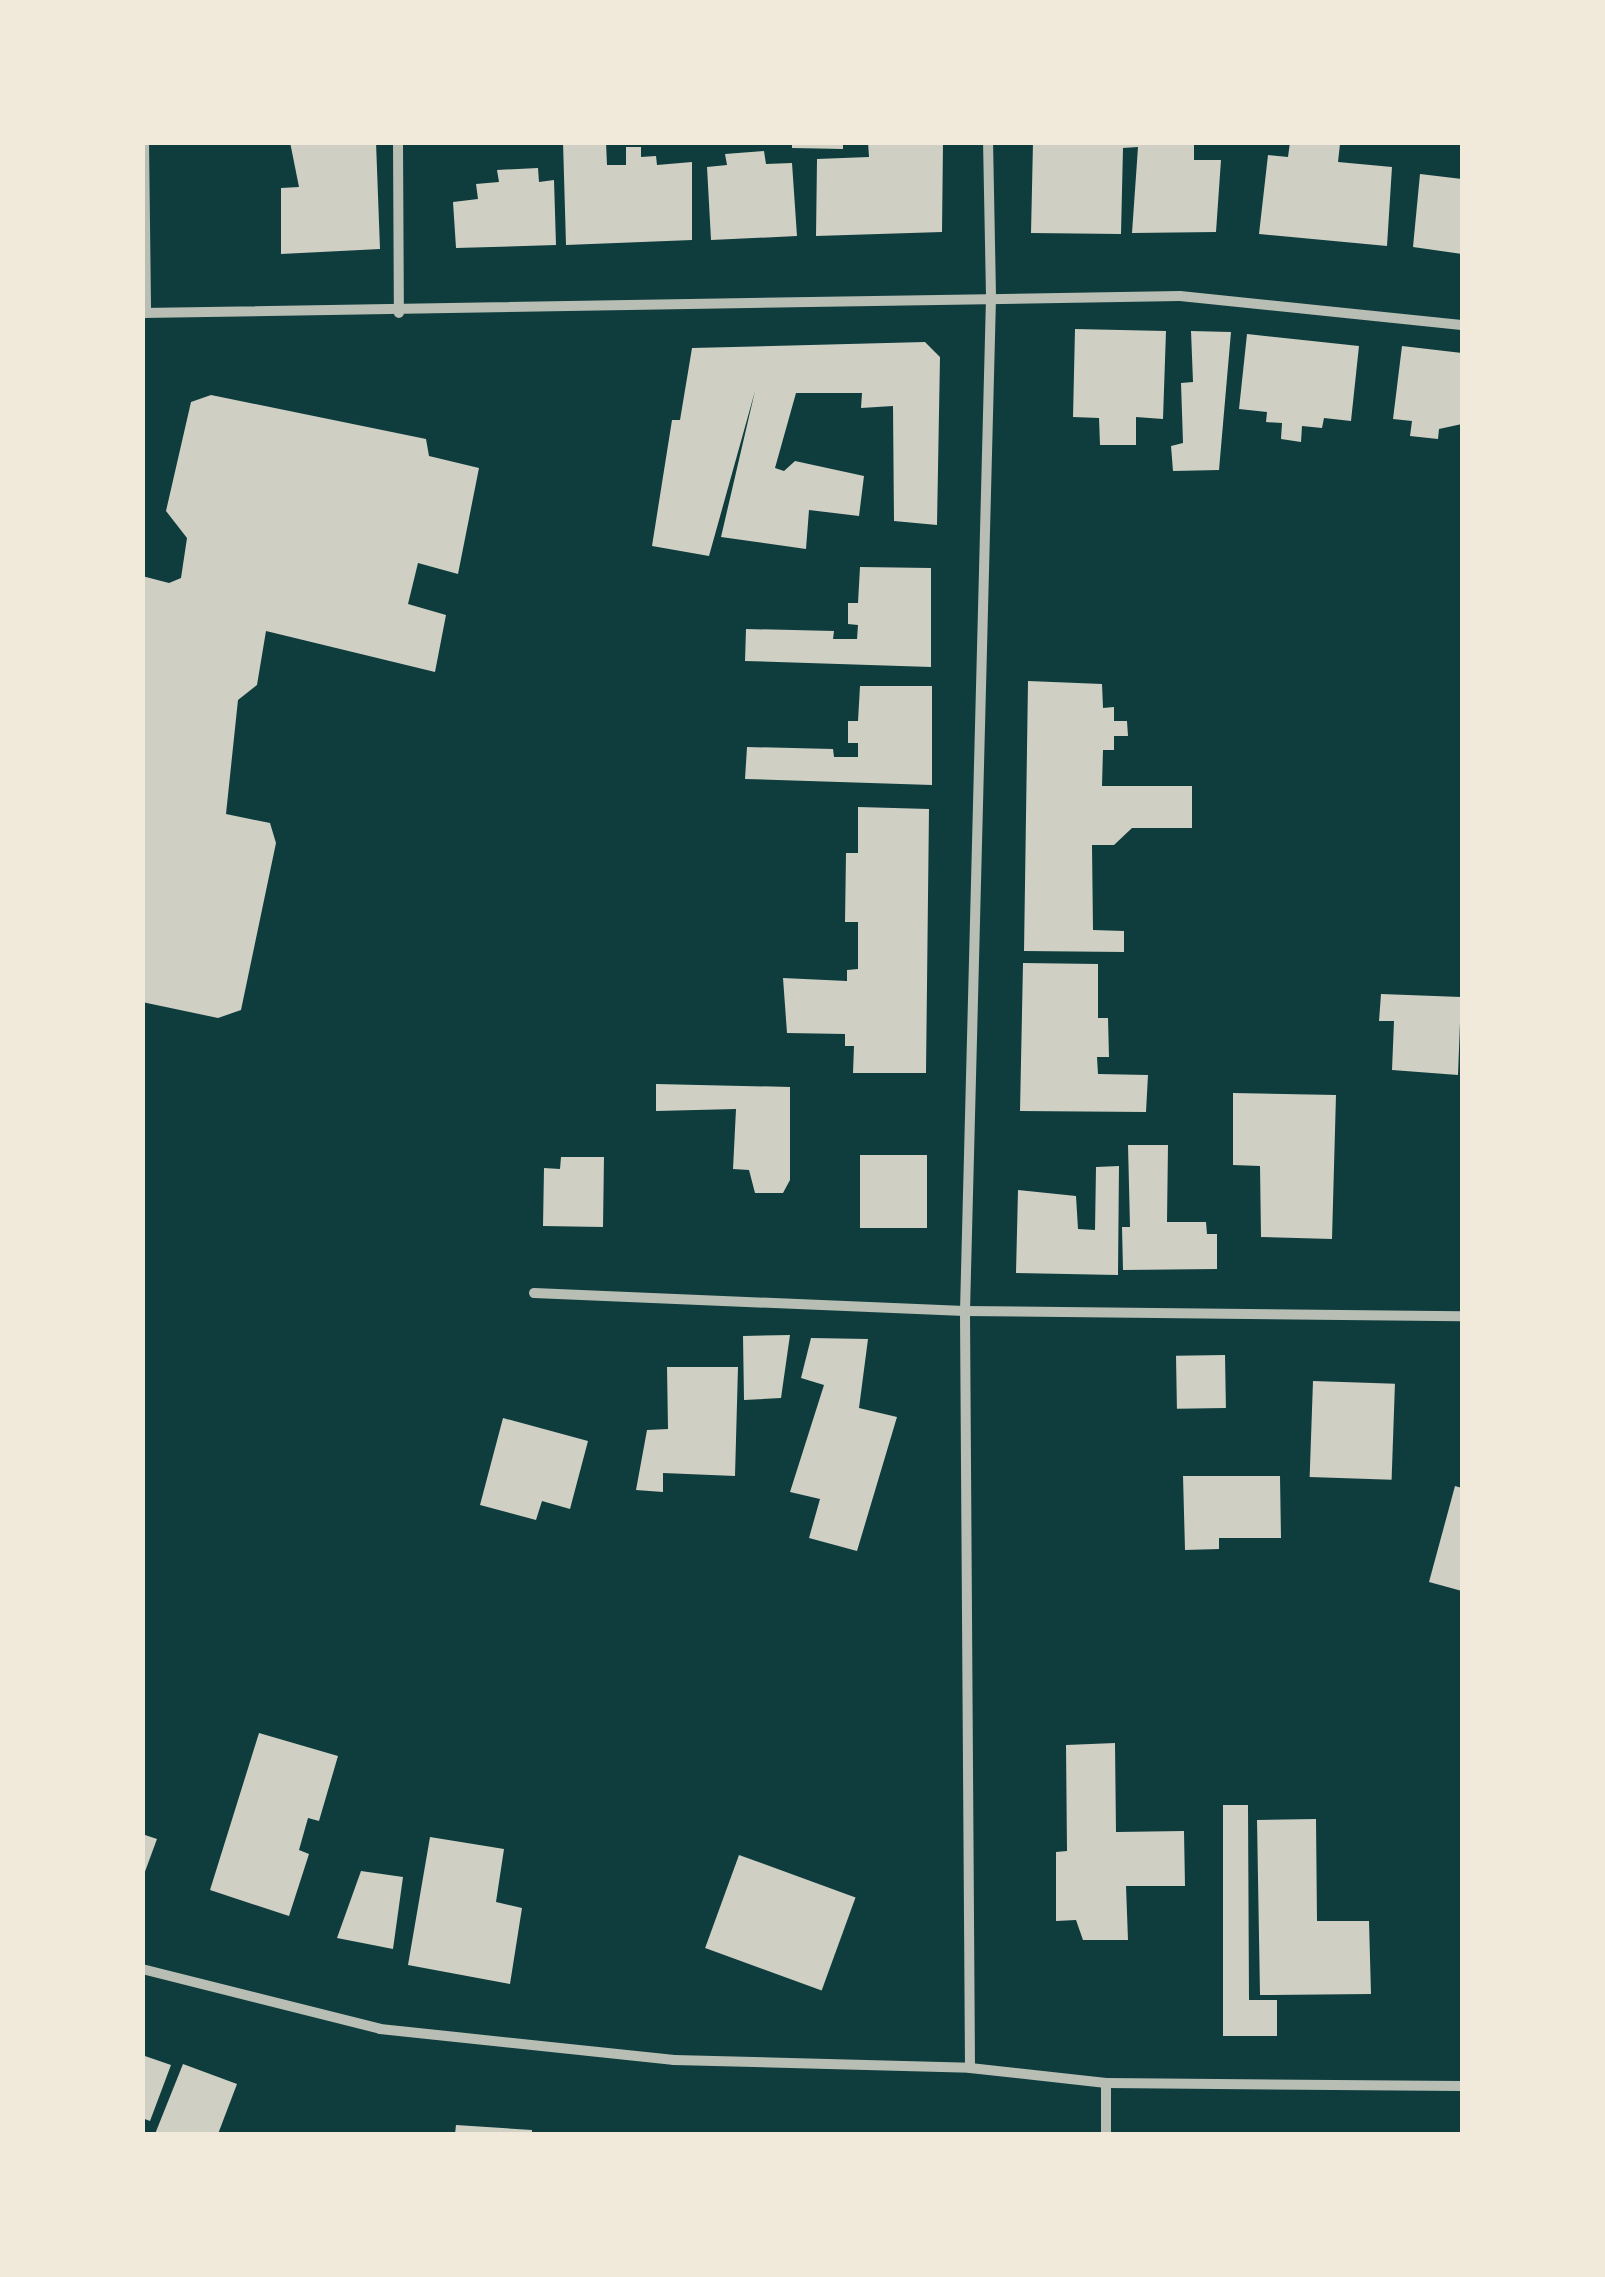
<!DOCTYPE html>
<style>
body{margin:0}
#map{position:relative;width:1605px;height:2277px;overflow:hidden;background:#0f3d3e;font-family:"Sofia Sans Condensed",sans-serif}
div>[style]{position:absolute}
.building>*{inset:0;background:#cfcfc3;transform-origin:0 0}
.minor>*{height:10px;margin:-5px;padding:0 5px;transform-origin:5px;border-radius:5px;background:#b8beb3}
span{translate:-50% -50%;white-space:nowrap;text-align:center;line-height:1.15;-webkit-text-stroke:8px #f1e9da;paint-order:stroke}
.frame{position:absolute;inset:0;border:145px solid #f1e9da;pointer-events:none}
</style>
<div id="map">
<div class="building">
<div style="clip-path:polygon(290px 142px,376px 142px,380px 249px,281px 254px,281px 188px,299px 187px)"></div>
<div style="clip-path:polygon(563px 142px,606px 142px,607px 165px,626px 165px,626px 147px,641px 147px,641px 157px,656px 156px,657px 165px,692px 162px,692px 240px,566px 245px)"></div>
<div style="clip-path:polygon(792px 142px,843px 142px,843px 149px,792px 148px)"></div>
<div style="clip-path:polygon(868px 142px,943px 142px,942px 232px,816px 236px,817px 159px,869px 157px)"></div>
<div style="clip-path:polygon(1033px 142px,1194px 142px,1194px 160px,1221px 160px,1216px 232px,1132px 233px,1138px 147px,1123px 148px,1121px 234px,1031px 233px)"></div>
<div style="clip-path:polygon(1290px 142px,1340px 144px,1338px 162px,1392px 167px,1387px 246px,1259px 234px,1268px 155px,1288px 157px)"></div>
<div style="clip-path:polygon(764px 151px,766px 164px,792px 163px,797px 236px,711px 240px,707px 167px,727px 165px,725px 154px)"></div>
<div style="clip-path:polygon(538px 168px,539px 182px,554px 180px,556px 245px,456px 248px,453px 202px,478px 199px,476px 184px,499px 182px,497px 170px)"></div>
<div style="clip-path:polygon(1420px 174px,1462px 179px,1462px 254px,1413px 247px)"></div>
<div style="clip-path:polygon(1075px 329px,1166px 331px,1163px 419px,1136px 417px,1136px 445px,1100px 445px,1099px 418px,1073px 417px)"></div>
<div style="clip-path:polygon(1191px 331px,1231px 332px,1219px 470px,1173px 471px,1171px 446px,1183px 443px,1181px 383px,1193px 382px)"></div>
<div style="clip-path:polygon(1247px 334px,1359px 346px,1351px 421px,1324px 418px,1322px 428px,1302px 426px,1301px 442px,1281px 439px,1282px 423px,1266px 422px,1267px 412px,1239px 409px)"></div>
<div style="clip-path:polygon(925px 342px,940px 357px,937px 525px,894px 521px,893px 406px,861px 408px,862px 393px,796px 393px,775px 468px,784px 471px,795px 461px,864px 476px,859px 516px,809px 510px,806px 549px,721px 537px,755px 391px,709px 556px,652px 546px,672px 420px,680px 420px,692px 348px)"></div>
<div style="clip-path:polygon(1402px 346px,1462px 353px,1462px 424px,1439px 429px,1438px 439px,1410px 436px,1412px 421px,1393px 419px)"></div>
<div style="clip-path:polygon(211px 395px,426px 439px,429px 456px,479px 468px,458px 574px,418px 563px,408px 604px,446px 615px,435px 672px,266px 631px,257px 685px,238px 700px,226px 814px,270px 823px,276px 843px,241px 1010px,218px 1018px,142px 1002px,142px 576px,169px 583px,181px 578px,187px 538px,166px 511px,191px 402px)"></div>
<div style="clip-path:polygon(860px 567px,931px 568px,931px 667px,745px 661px,746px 629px,834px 631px,833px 639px,857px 639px,858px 625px,848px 624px,848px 603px,858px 603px)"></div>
<div style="clip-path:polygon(1028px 681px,1102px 684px,1103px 708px,1114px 707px,1114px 721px,1127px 721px,1128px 736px,1114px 736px,1114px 750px,1103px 750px,1102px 786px,1192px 786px,1192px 828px,1132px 828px,1114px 845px,1092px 845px,1093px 930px,1124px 931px,1124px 952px,1024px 951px)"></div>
<div style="clip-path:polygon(860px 686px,932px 686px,932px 785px,745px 779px,747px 747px,833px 749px,834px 757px,858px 757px,858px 743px,848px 743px,848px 721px,858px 721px)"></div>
<div style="clip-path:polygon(858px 807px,929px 809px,926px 1073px,853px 1073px,854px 1046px,845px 1046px,845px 1034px,787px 1033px,783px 978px,847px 981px,847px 970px,858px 969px,858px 922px,845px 922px,846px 853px,858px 853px)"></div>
<div style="clip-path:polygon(1023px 963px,1098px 964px,1098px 1018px,1108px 1018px,1109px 1057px,1097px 1057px,1098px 1074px,1148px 1075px,1146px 1112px,1020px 1111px)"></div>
<div style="clip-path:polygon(1381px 994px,1461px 997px,1458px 1075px,1392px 1070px,1394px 1021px,1379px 1021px)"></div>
<div style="clip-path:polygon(656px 1084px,790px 1087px,790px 1180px,783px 1193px,755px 1193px,749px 1170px,733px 1169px,736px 1109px,656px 1111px)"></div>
<div style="clip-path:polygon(1233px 1093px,1336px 1095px,1332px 1239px,1261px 1237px,1260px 1166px,1233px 1165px)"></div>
<div style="clip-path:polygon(1128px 1145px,1168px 1145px,1167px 1222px,1206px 1222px,1207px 1234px,1217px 1234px,1217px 1269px,1123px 1270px,1122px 1227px,1130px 1227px)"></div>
<div style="left:860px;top:1155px;width:67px;height:73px"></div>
<div style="clip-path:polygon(561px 1157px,604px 1157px,603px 1227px,543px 1226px,544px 1168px,560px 1169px)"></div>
<div style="clip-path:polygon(1119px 1166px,1118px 1275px,1016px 1273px,1018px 1190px,1076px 1196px,1078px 1229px,1095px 1230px,1096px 1167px)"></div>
<div style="clip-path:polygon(790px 1335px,781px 1398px,744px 1400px,743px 1336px)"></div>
<div style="clip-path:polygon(811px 1338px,868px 1339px,859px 1408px,897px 1417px,857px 1551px,809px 1538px,820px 1499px,790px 1492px,824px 1385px,801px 1378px)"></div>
<div style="left:1225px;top:1355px;width:53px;height:49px;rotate:89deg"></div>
<div style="clip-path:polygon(667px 1367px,738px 1367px,735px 1476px,663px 1473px,663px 1492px,636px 1490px,647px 1430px,668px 1429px)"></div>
<div style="left:1313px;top:1381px;width:82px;height:96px;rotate:2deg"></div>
<div style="clip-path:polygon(503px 1418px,588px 1441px,570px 1509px,542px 1501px,536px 1520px,480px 1505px)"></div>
<div style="clip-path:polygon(1183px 1476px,1280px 1476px,1281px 1538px,1219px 1538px,1219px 1549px,1185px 1550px)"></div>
<div style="clip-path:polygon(1455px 1486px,1462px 1488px,1462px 1591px,1429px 1582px)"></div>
<div style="clip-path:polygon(259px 1733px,338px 1756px,319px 1821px,308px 1818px,299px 1850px,309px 1854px,289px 1916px,210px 1890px)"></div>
<div style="clip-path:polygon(1115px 1743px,1116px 1832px,1184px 1831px,1185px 1886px,1126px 1886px,1128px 1940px,1083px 1940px,1076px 1920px,1056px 1921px,1056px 1852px,1067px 1851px,1066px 1745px)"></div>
<div style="clip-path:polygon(1223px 1805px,1248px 1805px,1249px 2000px,1277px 2000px,1277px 2036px,1223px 2036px)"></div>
<div style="clip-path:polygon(1316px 1819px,1317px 1921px,1369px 1921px,1371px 1994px,1260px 1995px,1257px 1820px)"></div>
<div style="clip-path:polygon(142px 1834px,157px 1839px,143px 1877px,142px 1877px)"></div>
<div style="clip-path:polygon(430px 1837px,504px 1849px,496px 1902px,522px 1908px,510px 1984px,408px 1965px)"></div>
<div style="left:739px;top:1855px;width:124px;height:99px;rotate:20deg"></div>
<div style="clip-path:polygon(361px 1871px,403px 1877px,393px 1949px,337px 1938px)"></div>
<div style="clip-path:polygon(142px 2055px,171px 2065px,150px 2121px,142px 2118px)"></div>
<div style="clip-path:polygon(183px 2064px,237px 2084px,218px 2134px,155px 2134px)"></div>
<div style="clip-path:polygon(456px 2125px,532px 2130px,532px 2134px,455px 2134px)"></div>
</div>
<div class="minor">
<div style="left:144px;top:142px;width:171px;rotate:89.3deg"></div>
<div style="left:398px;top:142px;width:171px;rotate:89.7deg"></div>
<div style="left:142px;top:313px;width:1038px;rotate:-0.94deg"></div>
<div style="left:1180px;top:296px;width:283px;rotate:5.9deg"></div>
<div style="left:534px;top:1293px;width:431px;rotate:2.4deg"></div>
<div style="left:965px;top:1311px;width:497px;rotate:0.6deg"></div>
<div style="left:142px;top:1969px;width:245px;rotate:14.1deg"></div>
<div style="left:380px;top:2029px;width:296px;rotate:6deg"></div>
<div style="left:674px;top:2060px;width:296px;rotate:1.5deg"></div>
<div style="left:970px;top:2068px;width:137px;rotate:6.3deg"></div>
<div style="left:1106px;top:2083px;width:356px;rotate:0.5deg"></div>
<div style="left:970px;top:2068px;width:757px;rotate:-90.38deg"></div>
<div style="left:965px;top:1311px;width:1015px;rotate:-88.53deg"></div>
<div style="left:991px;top:296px;width:154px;rotate:-91.1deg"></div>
<div style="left:1106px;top:2134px;width:51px;rotate:-90deg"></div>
</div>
<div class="frame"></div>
</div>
